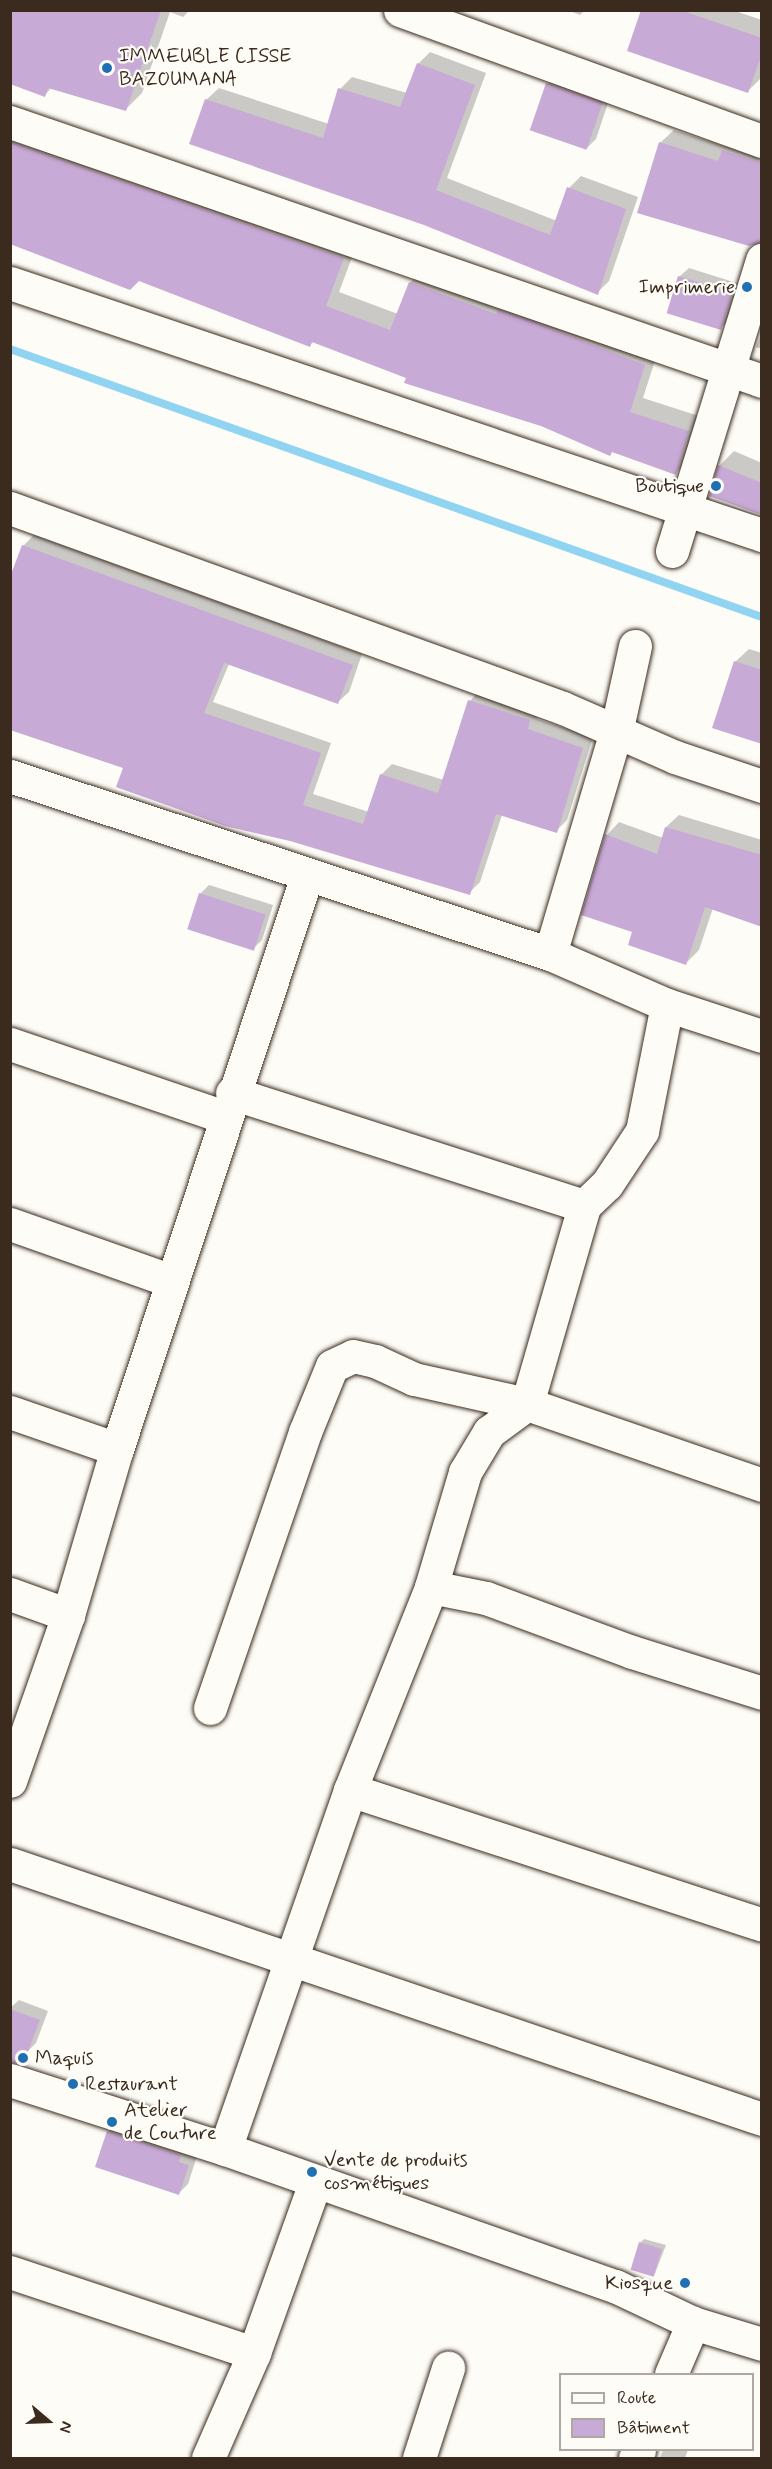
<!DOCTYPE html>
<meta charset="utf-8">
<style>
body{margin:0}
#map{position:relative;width:772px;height:2469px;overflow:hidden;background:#fdfcf7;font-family:Mynerve,sans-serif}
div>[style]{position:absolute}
.shadow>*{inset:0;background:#0003}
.stream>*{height:8px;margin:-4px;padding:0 4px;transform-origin:4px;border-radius:4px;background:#90d4f1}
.building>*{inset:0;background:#c8aad6;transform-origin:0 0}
.roads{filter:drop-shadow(0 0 2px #3b2a1e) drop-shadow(0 0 2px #3b2a1e)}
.minor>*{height:33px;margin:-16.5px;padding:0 16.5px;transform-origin:16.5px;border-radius:16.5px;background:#fdfcf7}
.dots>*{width:16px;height:16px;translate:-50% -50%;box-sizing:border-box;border:3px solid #fdfcf7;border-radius:50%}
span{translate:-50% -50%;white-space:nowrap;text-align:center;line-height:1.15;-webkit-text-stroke:4.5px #fdfcf7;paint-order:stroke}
.poi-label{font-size:20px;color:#3b2a1e}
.left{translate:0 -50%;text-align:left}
.right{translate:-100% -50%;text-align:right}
.frame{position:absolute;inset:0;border:12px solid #3b2a1e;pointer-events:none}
.legend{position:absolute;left:559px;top:2373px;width:195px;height:78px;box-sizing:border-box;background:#fdfcf7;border:2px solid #afa8a0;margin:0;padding:8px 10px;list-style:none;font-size:18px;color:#3b2a1e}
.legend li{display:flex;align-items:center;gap:12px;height:30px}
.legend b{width:30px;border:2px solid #afa8a0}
.north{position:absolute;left:18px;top:2391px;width:60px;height:60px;-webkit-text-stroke:4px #fdfcf7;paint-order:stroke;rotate:109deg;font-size:16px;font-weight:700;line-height:24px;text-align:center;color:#3b2a1e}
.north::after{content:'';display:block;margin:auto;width:21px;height:27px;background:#3b2a1e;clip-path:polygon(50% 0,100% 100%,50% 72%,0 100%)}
</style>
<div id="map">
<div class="shadow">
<div style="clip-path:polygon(10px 10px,190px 10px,183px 17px,170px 12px,142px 93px,126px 109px,52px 87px,45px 95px)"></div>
<div style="clip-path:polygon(567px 10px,585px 10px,580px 15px)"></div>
<div style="clip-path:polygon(643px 10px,732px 10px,762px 20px,762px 77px,748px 91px)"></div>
<div style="clip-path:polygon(430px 52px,486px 73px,447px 178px,557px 221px,569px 188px,581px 176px,638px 197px,609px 281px,597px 293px,206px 100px,219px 88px,329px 124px,340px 89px,352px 77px,407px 93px,418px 64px)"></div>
<div style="clip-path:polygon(557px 75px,611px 94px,596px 139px,587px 148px,548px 84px)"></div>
<div style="clip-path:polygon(10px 118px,357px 244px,339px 292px,398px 314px,410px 283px,424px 269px,658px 351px,643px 398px,702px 417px,689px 459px,676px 473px,314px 341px,310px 345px,139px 280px,10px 243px)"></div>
<div style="clip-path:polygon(674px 130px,727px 147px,737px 137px,762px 146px,762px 235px,660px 143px)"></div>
<div style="clip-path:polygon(689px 268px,740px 284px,729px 319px,720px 329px,679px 277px)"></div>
<div style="clip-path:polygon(762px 332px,762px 349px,756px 347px)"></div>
<div style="clip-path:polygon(734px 451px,762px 463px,762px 513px,711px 495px,720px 465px)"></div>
<div style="clip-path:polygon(34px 535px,362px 654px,349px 692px,338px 702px,229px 664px,213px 702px,331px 743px,313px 794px,369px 812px,381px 775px,392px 764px,444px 780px,470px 701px,480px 690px,540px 710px,537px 719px,593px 737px,567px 820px,556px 831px,502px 815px,480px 882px,469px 893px,12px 726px,10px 730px,10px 581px,23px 546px)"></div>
<div style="clip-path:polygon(749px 649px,762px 653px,762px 743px,735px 662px)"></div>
<div style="clip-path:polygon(679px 815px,762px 840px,762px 926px,713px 908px,699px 950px,686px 963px,634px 931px,583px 914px,607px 835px,619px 822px,663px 838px,666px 827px)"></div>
<div style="clip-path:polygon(209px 885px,273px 905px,262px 940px,253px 949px,200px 894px)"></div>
<div style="clip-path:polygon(19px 2000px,48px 2011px,36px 2043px,27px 2052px,10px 2046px,10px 2008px)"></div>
<div style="clip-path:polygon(117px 2122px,197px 2156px,188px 2184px,178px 2194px,108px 2132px)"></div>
<div style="clip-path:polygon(644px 2239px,666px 2245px,654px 2276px,640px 2243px)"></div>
<div style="clip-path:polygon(663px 2450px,688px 2450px,685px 2458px,660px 2458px)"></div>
</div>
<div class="stream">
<div style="left:10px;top:349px;width:798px;rotate:19.62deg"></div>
</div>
<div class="building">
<div style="clip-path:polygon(10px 10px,161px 10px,126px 111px,48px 88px,45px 97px,10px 84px)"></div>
<div style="clip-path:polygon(641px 10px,680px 10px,762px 38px,762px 54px,748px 93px,627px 51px)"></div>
<div style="clip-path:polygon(417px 63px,475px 85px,436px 190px,550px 235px,567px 187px,626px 209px,598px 295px,424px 225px,189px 144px,205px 99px,323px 138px,338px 88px,400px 107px)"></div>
<div style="left:546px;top:83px;width:60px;height:50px;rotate:19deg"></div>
<div style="clip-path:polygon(10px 142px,344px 258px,326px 306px,390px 330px,409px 282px,496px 314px,498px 310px,537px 323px,645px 365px,630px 412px,689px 431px,676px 475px,612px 452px,610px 456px,541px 426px,404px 383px,406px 378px,312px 342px,310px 347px,139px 281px,130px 290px,10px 244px)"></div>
<div style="clip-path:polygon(659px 142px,718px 161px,722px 150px,762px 163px,762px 242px,749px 246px,637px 213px)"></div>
<div style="left:678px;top:276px;width:57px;height:39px;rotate:17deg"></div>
<div style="clip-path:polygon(718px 465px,762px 483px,762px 515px,709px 496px)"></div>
<div style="clip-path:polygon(22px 545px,353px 665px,338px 704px,224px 663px,204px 713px,321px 753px,303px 805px,363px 824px,380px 774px,438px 793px,468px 700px,530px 720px,528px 729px,583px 748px,557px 833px,496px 814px,470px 895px,290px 841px,225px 826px,116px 787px,123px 768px,10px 730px,10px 577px)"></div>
<div style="clip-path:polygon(734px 661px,762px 670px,762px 744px,712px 728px)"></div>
<div style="clip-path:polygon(665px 827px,762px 855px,762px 927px,705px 907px,686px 965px,628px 945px,632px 932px,581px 915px,605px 834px,657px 854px)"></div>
<div style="left:199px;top:893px;width:70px;height:38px;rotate:18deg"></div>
<div style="clip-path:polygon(10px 2009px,40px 2020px,23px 2065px,10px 2062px)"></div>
<div style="clip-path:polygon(107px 2131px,181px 2155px,179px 2162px,189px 2165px,179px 2195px,95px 2167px)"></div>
<div style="left:639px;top:2242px;width:24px;height:29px;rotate:17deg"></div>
</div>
<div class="roads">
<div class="minor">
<div style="left:400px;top:10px;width:385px;rotate:19.9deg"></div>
<div style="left:10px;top:122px;width:795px;rotate:19deg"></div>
<div style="left:10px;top:283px;width:793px;rotate:18.53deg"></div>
<div style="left:10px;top:508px;width:588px;rotate:19.88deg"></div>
<div style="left:563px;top:708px;width:122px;rotate:23.6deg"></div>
<div style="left:675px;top:757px;width:92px;rotate:18.4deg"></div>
<div style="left:672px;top:551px;width:305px;rotate:-72.8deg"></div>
<div style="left:10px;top:776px;width:569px;rotate:18.24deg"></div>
<div style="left:550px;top:954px;width:128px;rotate:23.6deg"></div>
<div style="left:667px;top:1005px;width:100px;rotate:18.1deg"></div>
<div style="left:550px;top:954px;width:236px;rotate:-73.5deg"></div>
<div style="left:617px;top:728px;width:84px;rotate:-77.6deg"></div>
<div style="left:10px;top:1044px;width:226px;rotate:18.8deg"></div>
<div style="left:232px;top:1093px;width:370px;rotate:17.8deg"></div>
<div style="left:10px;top:1224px;width:172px;rotate:19.4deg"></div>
<div style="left:10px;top:1412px;width:113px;rotate:19.1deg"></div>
<div style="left:431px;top:1587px;width:56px;rotate:11.3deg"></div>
<div style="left:486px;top:1598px;width:156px;rotate:20.3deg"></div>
<div style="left:632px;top:1652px;width:136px;rotate:17.5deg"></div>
<div style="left:10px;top:1594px;width:62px;rotate:19.9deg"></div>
<div style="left:210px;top:1708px;width:292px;rotate:-71deg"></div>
<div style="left:305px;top:1432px;width:71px;rotate:-67.8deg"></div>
<div style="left:332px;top:1366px;width:23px;rotate:-25deg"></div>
<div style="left:353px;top:1356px;width:23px;rotate:13deg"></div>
<div style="left:375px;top:1361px;width:43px;rotate:24.8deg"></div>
<div style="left:414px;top:1379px;width:116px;rotate:12.5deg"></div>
<div style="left:527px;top:1404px;width:249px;rotate:19deg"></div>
<div style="left:10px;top:1781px;width:176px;rotate:-70.7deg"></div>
<div style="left:68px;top:1615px;width:173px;rotate:-73.6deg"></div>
<div style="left:117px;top:1449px;width:605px;rotate:-71.68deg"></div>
<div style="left:350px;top:1790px;width:434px;rotate:18.1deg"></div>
<div style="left:10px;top:1864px;width:794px;rotate:18.73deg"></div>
<div style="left:10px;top:2080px;width:226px;rotate:17.8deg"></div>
<div style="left:225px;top:2149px;width:413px;rotate:19.4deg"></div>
<div style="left:615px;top:2286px;width:86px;rotate:25.4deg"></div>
<div style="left:693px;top:2323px;width:72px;rotate:16.9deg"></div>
<div style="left:225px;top:2149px;width:380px;rotate:-70.8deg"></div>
<div style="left:350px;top:1790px;width:219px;rotate:-68.2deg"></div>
<div style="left:431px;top:1587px;width:120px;rotate:-73.5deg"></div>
<div style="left:465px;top:1472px;width:47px;rotate:-59deg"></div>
<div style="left:489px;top:1432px;width:47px;rotate:-36.4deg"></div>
<div style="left:527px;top:1404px;width:206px;rotate:-73.9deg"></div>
<div style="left:584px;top:1206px;width:32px;rotate:-44deg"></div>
<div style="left:607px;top:1184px;width:64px;rotate:-56.6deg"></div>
<div style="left:642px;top:1131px;width:128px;rotate:-78.8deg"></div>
<div style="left:10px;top:2272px;width:257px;rotate:18.4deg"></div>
<div style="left:671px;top:2374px;width:56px;rotate:-66.7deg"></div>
<div style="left:208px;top:2458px;width:115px;rotate:-66.3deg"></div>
<div style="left:254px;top:2353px;width:181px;rotate:-70.3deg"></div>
<div style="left:419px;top:2458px;width:95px;rotate:-72.1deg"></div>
<div style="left:635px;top:2458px;width:9px;rotate:-63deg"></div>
</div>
</div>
<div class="dots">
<div style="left:107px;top:68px;background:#1f6fb2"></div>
<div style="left:747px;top:287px;background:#1f6fb2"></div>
<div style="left:716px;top:486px;background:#1f6fb2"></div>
<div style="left:23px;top:2058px;background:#1f6fb2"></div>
<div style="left:73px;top:2084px;background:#1f6fb2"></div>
<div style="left:112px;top:2122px;background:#1f6fb2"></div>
<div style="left:312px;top:2172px;background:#1f6fb2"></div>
<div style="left:685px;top:2283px;background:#1f6fb2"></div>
</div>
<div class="poi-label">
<span class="left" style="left:119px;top:68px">IMMEUBLE CISSE<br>BAZOUMANA</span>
<span class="right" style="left:735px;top:287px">Imprimerie</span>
<span class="right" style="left:704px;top:486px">Boutique</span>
<span class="left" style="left:35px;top:2058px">Maquis</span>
<span class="left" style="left:85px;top:2084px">Restaurant</span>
<span class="left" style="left:124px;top:2122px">Atelier<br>de Couture</span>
<span class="left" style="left:324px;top:2172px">Vente de produits<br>cosmétiques</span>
<span class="right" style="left:673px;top:2283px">Kiosque</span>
</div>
<div class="frame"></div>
<ul class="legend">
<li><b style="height:8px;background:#fdfcf7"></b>Route</li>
<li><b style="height:16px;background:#c8aad6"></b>Bâtiment</li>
</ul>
<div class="north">N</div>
</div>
